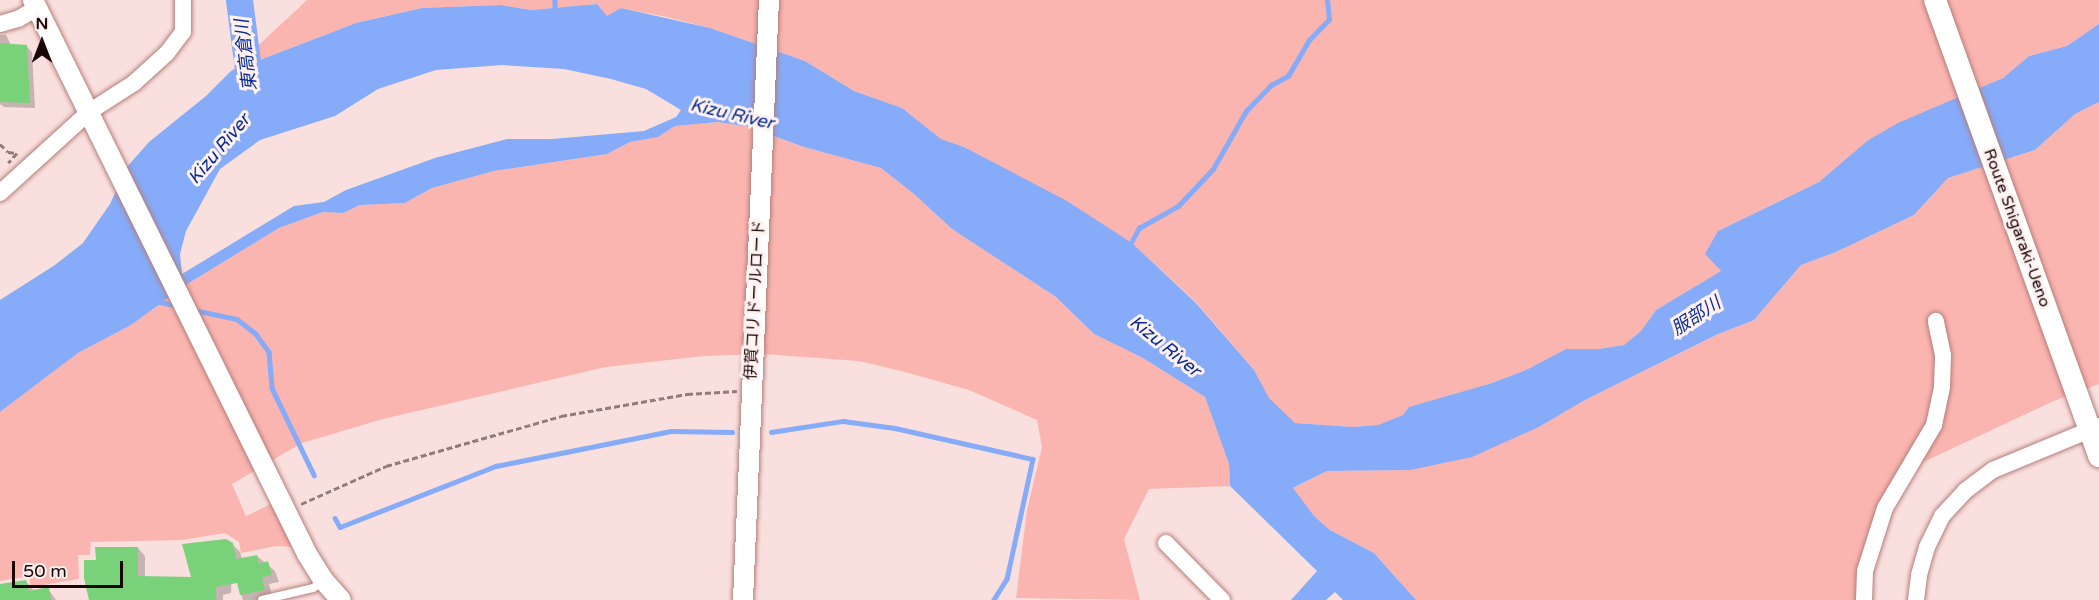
<!DOCTYPE html>
<meta charset="utf-8">
<style>
body{margin:0}
#map{position:relative;width:2099px;height:600px;overflow:hidden;background:#f9e0de;font-family:"Varela Round","Noto Sans JP",sans-serif}
div>[style]{position:absolute}
.green>*{inset:0;background:#fbb5b0}
.water>*{inset:0;background:#86abf8}
.shadow>*{inset:0;background:#0003}
.stream>*{height:4.5px;margin:-2.25px;padding:0 2.25px;transform-origin:2.25px;border-radius:2.25px;background:#86abf8}
.river>*{height:27px;margin:-13.5px;padding:0 13.5px;transform-origin:13.5px;border-radius:13.5px;background:#86abf8}
.building>*{inset:0;background:#79d27a}
.path>*{height:3px;margin-top:-1.5px;transform-origin:0;background:repeating-linear-gradient(90deg,#927c7a 0 6px,transparent 0 9px)}
.roads{filter:drop-shadow(0 0 2px #b57d79) drop-shadow(0 0 2px #b57d79)}
.service>*{height:8px;margin:-4px;padding:0 4px;transform-origin:4px;border-radius:4px;background:#fff}
.minor>*{height:16px;margin:-8px;padding:0 8px;transform-origin:8px;border-radius:8px;background:#fff}
.tertiary>*{height:20px;margin:-10px;padding:0 10px;transform-origin:10px;border-radius:10px;background:#fff}
.secondary>*{height:22px;margin:-11px;padding:0 11px;transform-origin:11px;border-radius:11px;background:#fff}
span{translate:-50% -50%;white-space:nowrap;text-align:center;line-height:1.15;-webkit-text-stroke:6px #fef1ef;paint-order:stroke}
.street-label{font-size:16px;color:#190605}
.water-label{font-size:18px;color:#062b97;font-style:italic}
.north{position:absolute;left:12px;top:12px;width:60px;height:60px;-webkit-text-stroke:4px #fef1ef;paint-order:stroke;rotate:0deg;font-size:16px;font-weight:700;line-height:24px;text-align:center;color:#190605}
.north::after{content:'';display:block;margin:auto;width:21px;height:27px;background:#190605;clip-path:polygon(50% 0,100% 100%,50% 72%,0 100%)}
.scale{position:absolute;left:12px;top:561px;width:111px;height:27px;box-sizing:border-box;border:3px solid #190605;border-top:0;padding-left:8px;font-size:18px;line-height:21px;white-space:nowrap;color:#190605;-webkit-text-stroke:4px #fef1ef;paint-order:stroke}
</style>
<div id="map">
<div class="green">
<div style="clip-path:polygon(307px 0,2099px 0,2099px 24px,2067px 46px,2029px 56px,2003px 78px,1867px 141px,1819px 182px,1718px 231px,1721px 271px,1656px 310px,1641px 331px,1624px 345px,1599px 349px,1566px 349px,1526px 370px,1378px 425px,1353px 427px,1295px 423px,1268px 398px,1254px 370px,1196px 302px,1132px 243px,964px 147px,941px 139px,902px 108px,854px 91px,805px 61px,710px 28px,667px 17px,621px 8px,607px 17px,597px 4px,531px 10px,501px 5px,422px 8px,356px 23px,231px 71px)"></div>
<div style="clip-path:polygon(2099px 102px,2099px 384px,2054px 401px,1898px 474px,1859px 600px,1416px 600px,1374px 553px,1330px 530px,1314px 516px,1292px 489px,1327px 471px,1410px 470px,1539px 427px,1585px 400px,1716px 335px,1754px 320px,1801px 265px,1836px 252px,1914px 215px,1948px 178px,2035px 150px,2075px 114px)"></div>
<div style="clip-path:polygon(718px 122px,749px 127px,804px 147px,881px 168px,914px 194px,952px 229px,1056px 297px,1094px 334px,1143px 358px,1205px 397px,1229px 464px,1230px 486px,1149px 489px,1124px 539px,1140px 600px,1016px 598px,1027px 510px,1042px 447px,1037px 420px,969px 390px,905px 372px,859px 361px,763px 354px,704px 356px,606px 367px,383px 419px,302px 443px,232px 484px,246px 516px,273px 503px,295px 547px,276px 546px,241px 553px,239px 542px,225px 533px,182px 540px,91px 542px,90px 555px,78px 555px,79px 579px,31px 587px,29px 576px,0 581px,0 412px,78px 353px,131px 325px,189px 283px,279px 228px,323px 212px,343px 213px,360px 205px,405px 203px,432px 188px,494px 171px,607px 154px,630px 142px,658px 137px,675px 126px)"></div>
</div>
<div class="water">
<div style="clip-path:polygon(evenodd,597px 4px,607px 16px,621px 8px,710px 28px,805px 61px,854px 91px,902px 108px,941px 139px,964px 147px,1067px 201px,1132px 243px,1196px 303px,1254px 370px,1269px 398px,1295px 423px,1353px 427px,1378px 425px,1403px 415px,1409px 407px,1489px 384px,1526px 370px,1566px 349px,1599px 349px,1624px 345px,1641px 331px,1656px 310px,1721px 271px,1705px 254px,1718px 231px,1819px 182px,1867px 141px,1898px 123px,2003px 78px,2029px 56px,2067px 46px,2099px 24px,2099px 102px,2075px 114px,2035px 150px,1948px 178px,1914px 215px,1836px 252px,1801px 265px,1754px 320px,1716px 335px,1585px 400px,1539px 427px,1472px 457px,1410px 470px,1327px 471px,1293px 488px,1314px 516px,1330px 530px,1374px 553px,1416px 600px,1343px 600px,1335px 592px,1326px 600px,1291px 600px,1317px 571px,1230px 486px,1229px 464px,1205px 397px,1143px 358px,1094px 334px,1056px 297px,952px 229px,914px 194px,881px 168px,804px 147px,749px 127px,718px 122px,675px 126px,658px 137px,630px 142px,607px 154px,494px 171px,432px 188px,405px 203px,360px 205px,343px 213px,323px 212px,279px 228px,189px 283px,131px 325px,78px 353px,0 412px,0 300px,55px 265px,83px 243px,110px 204px,127px 167px,149px 142px,206px 96px,231px 71px,356px 23px,422px 8px,501px 5px,531px 10px,597px 4px,502px 65px,564px 69px,611px 79px,646px 89px,681px 110px,676px 117px,644px 131px,552px 139px,507px 139px,435px 158px,346px 190px,324px 202px,294px 206px,182px 274px,180px 254px,186px 231px,220px 169px,260px 140px,335px 116px,378px 89px,436px 70px,502px 65px)"></div>
</div>
<div class="shadow">
<div style="clip-path:polygon(0 35px,6px 35px,11px 45px,26px 46px,32px 52px,35px 108px,4px 107px,0 104px)"></div>
<div style="clip-path:polygon(232px 544px,240px 552px,242px 559px,257px 556px,275px 571px,279px 582px,269px 584px,273px 600px,243px 600px,232px 563px,231px 593px,223px 595px,223px 600px,91px 600px,97px 561px,138px 548px,145px 556px,145px 578px,193px 578px)"></div>
<div style="clip-path:polygon(26px 581px,34px 591px,48px 589px,56px 600px,0 600px,0 586px)"></div>
</div>
<div class="stream">
<div style="left:555px;top:0;width:12px;rotate:90deg"></div>
<div style="left:1128px;top:248px;width:23px;rotate:-61deg"></div>
<div style="left:1139px;top:228px;width:45px;rotate:-29.4deg"></div>
<div style="left:1178px;top:206px;width:51px;rotate:-46.6deg"></div>
<div style="left:1213px;top:169px;width:67px;rotate:-60.4deg"></div>
<div style="left:1246px;top:111px;width:36px;rotate:-46deg"></div>
<div style="left:1271px;top:85px;width:19px;rotate:-28deg"></div>
<div style="left:1288px;top:76px;width:42px;rotate:-59.7deg"></div>
<div style="left:1309px;top:40px;width:29px;rotate:-46deg"></div>
<div style="left:1329px;top:19px;width:19px;rotate:-96deg"></div>
<div style="left:156px;top:301px;width:22px;rotate:13deg"></div>
<div style="left:194px;top:310px;width:44px;rotate:11.8deg"></div>
<div style="left:237px;top:319px;width:24px;rotate:38deg"></div>
<div style="left:256px;top:334px;width:22px;rotate:54deg"></div>
<div style="left:269px;top:352px;width:36px;rotate:85deg"></div>
<div style="left:272px;top:388px;width:97px;rotate:64.2deg"></div>
<div style="left:771px;top:432px;width:73px;rotate:-8.7deg"></div>
<div style="left:843px;top:421px;width:52px;rotate:7.7deg"></div>
<div style="left:895px;top:428px;width:141px;rotate:12.7deg"></div>
<div style="left:1033px;top:459px;width:123px;rotate:102.2deg"></div>
<div style="left:1007px;top:579px;width:25px;rotate:122deg"></div>
<div style="left:335px;top:518px;width:10px;rotate:61deg"></div>
<div style="left:340px;top:527px;width:168px;rotate:-21.4deg"></div>
<div style="left:496px;top:466px;width:178px;rotate:-11.3deg"></div>
<div style="left:671px;top:431px;width:61px;rotate:0.9deg"></div>
</div>
<div class="river">
<div style="left:239px;top:0;width:101px;rotate:82.6deg"></div>
</div>
<div class="building">
<div style="clip-path:polygon(0 43px,27px 45px,30px 103px,0 102px)"></div>
<div style="clip-path:polygon(226px 539px,233px 543px,236px 559px,257px 555px,259px 564px,268px 561px,272px 575px,262px 577px,265px 590px,240px 595px,237px 583px,216px 587px,216px 600px,89px 600px,84px 578px,84px 560px,96px 560px,95px 547px,138px 547px,138px 576px,191px 577px,182px 544px)"></div>
<div style="clip-path:polygon(26px 580px,28px 591px,49px 587px,51px 600px,0 600px,0 584px)"></div>
</div>
<div class="path">
<div style="left:0;top:144px;width:11px;rotate:45deg"></div>
<div style="left:8px;top:152px;width:9px;rotate:6deg"></div>
<div style="left:17px;top:153px;width:13px;rotate:132deg"></div>
<div style="left:301px;top:504px;width:93px;rotate:-24.1deg"></div>
<div style="left:386px;top:466px;width:182px;rotate:-15.9deg"></div>
<div style="left:561px;top:416px;width:128px;rotate:-9.9deg"></div>
<div style="left:687px;top:394px;width:50px;rotate:-3.4deg"></div>
</div>
<div class="roads">
<div class="service">
<div style="left:262px;top:600px;width:52px;rotate:-13.2deg"></div>
<div style="left:313px;top:588px;width:12px;rotate:-35deg"></div>
</div>
<div class="minor">
<div style="left:0;top:24px;width:19px;rotate:-16deg"></div>
<div style="left:18px;top:19px;width:22px;rotate:-30deg"></div>
<div style="left:0;top:193px;width:120px;rotate:-42.3deg"></div>
<div style="left:89px;top:112px;width:54px;rotate:-32.8deg"></div>
<div style="left:134px;top:83px;width:45px;rotate:-42.3deg"></div>
<div style="left:167px;top:53px;width:26px;rotate:-53deg"></div>
<div style="left:183px;top:32px;width:32px;rotate:-90deg"></div>
<div style="left:1166px;top:543px;width:80px;rotate:45.5deg"></div>
<div style="left:1864px;top:600px;width:29px;rotate:-88deg"></div>
<div style="left:1865px;top:571px;width:66px;rotate:-72.4deg"></div>
<div style="left:1885px;top:508px;width:96px;rotate:-59.4deg"></div>
<div style="left:1934px;top:425px;width:40px;rotate:-78deg"></div>
<div style="left:1942px;top:386px;width:31px;rotate:-88deg"></div>
<div style="left:1943px;top:355px;width:35px;rotate:-102deg"></div>
<div style="left:1916px;top:600px;width:25px;rotate:-83deg"></div>
<div style="left:1919px;top:575px;width:29px;rotate:-74deg"></div>
<div style="left:1927px;top:547px;width:34px;rotate:-64deg"></div>
<div style="left:1942px;top:516px;width:34px;rotate:-47deg"></div>
<div style="left:1965px;top:491px;width:35px;rotate:-37deg"></div>
<div style="left:1993px;top:470px;width:115px;rotate:-22.5deg"></div>
</div>
<div class="tertiary">
<div style="left:33px;top:0;width:618px;rotate:63.68deg"></div>
<div style="left:307px;top:554px;width:32px;rotate:58deg"></div>
<div style="left:324px;top:581px;width:25px;rotate:48deg"></div>
<div style="left:743px;top:600px;width:601px;rotate:-87.52deg"></div>
</div>
<div class="secondary">
<div style="left:1935px;top:0;width:485px;rotate:70.2deg"></div>
</div>
</div>
<div class="street-label">
<span style="left:2017px;top:228px;rotate:70deg">Route Shigaraki-Ueno</span>
<span style="left:755px;top:300px;rotate:-87deg">伊賀コリドールロード</span>
</div>
<div class="water-label">
<span style="left:246px;top:55px;rotate:-97deg">東高倉川</span>
<span style="left:732px;top:114px;rotate:13deg">Kizu River</span>
<span style="left:219px;top:149px;rotate:-50deg">Kizu River</span>
<span style="left:1696px;top:316px;rotate:-33deg">服部川</span>
<span style="left:1165px;top:346px;rotate:39deg">Kizu River</span>
</div>
<div class="north">N</div>
<div class="scale">50 m</div>
</div>
